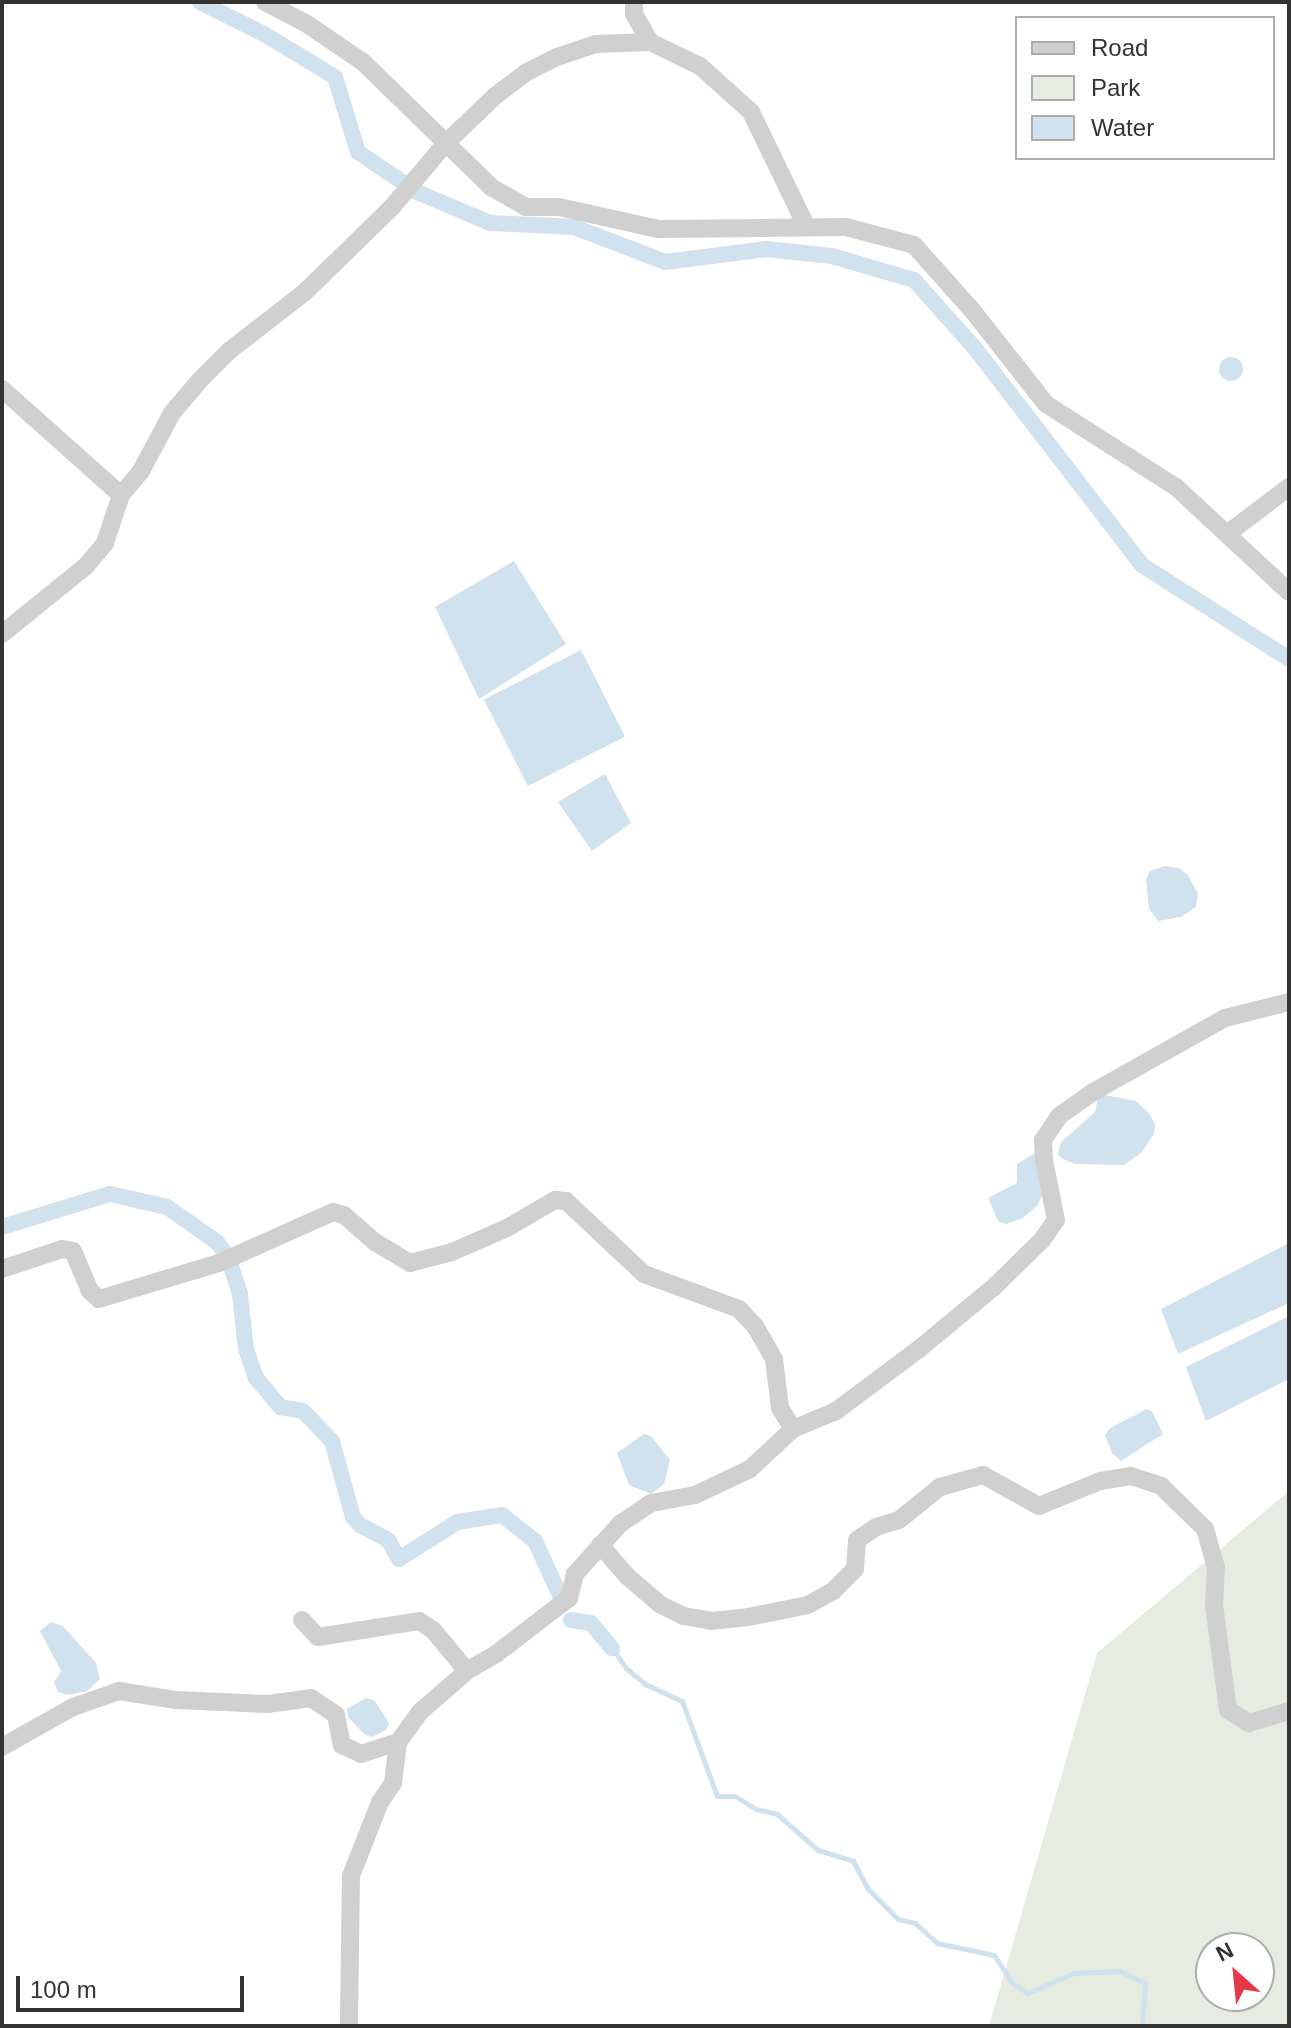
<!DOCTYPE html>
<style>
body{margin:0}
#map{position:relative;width:1291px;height:2028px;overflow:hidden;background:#fff;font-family:Arial,sans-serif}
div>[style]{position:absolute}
.green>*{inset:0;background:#e6ecdf}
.water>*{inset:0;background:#cfe2ee;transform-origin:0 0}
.round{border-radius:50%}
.stream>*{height:5px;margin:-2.5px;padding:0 2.5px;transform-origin:2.5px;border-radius:2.5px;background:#cfe2ee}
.canal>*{height:16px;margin:-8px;padding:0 8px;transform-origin:8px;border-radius:8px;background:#cfe2ee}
.street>*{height:18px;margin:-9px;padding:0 9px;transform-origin:9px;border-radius:9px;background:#d0d0d0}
span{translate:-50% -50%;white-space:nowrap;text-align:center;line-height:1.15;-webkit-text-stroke:8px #fff;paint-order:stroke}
.frame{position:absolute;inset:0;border:4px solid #333;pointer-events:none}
.legend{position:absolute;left:1015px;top:16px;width:260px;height:144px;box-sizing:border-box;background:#fff;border:2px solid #adadad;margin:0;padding:10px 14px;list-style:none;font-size:24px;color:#333}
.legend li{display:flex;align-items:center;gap:16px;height:40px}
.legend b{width:40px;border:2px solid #adadad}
.north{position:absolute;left:1195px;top:1932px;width:80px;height:80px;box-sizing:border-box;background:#fff;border:2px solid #adadad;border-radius:50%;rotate:333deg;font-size:22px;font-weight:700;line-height:32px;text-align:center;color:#333}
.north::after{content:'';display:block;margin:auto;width:28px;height:36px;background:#e63946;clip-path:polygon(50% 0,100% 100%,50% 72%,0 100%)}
.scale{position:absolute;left:16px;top:1976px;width:228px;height:36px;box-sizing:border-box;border:4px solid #333;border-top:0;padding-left:10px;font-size:24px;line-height:28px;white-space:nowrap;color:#333;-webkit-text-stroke:6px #fff;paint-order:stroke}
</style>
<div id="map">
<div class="green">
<div style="clip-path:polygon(evenodd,1289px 1491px,1289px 2026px,989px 2026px,1097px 1653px,1289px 1491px,1211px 1948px,1259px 1948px,1259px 1996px,1211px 1996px,1211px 1948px)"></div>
</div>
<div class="water">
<div class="round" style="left:1219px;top:357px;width:24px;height:24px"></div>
<div style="clip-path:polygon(514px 561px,566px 644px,479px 699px,435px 607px)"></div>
<div style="left:581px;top:650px;width:97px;height:109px;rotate:63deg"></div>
<div style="clip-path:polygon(605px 774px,631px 823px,592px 851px,558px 802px)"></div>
<div style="clip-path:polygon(1164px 866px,1179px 868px,1188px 875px,1198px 894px,1196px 907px,1181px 917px,1158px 921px,1149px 909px,1146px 879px,1150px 871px)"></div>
<div style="clip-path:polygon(1105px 1095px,1136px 1101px,1149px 1113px,1155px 1124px,1154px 1134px,1141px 1153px,1124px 1165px,1075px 1164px,1061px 1158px,1058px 1154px,1061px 1142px,1095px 1112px,1098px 1098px)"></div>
<div style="clip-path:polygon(1035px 1153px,1043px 1194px,1037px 1206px,1023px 1218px,1006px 1224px,998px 1221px,988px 1198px,1017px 1183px,1017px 1164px)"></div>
<div style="clip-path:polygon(1289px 1243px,1289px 1303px,1178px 1354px,1161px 1309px)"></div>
<div style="clip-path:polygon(1289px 1316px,1289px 1379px,1206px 1421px,1186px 1367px)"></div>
<div style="clip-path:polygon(1147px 1409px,1152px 1411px,1163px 1434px,1121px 1461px,1112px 1453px,1105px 1435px,1110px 1428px)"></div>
<div style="clip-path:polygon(644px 1434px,651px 1436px,670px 1460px,664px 1484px,651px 1494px,629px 1485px,617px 1453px)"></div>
<div style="clip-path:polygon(51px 1622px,63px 1626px,96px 1663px,100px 1679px,87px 1691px,68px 1695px,58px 1692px,54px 1682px,61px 1671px,40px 1631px)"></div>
<div style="clip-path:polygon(366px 1698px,374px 1700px,389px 1723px,386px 1730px,372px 1737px,364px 1734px,348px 1717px,347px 1709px)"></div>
</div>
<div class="stream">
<div style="left:612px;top:1648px;width:24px;rotate:55deg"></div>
<div style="left:626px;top:1668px;width:25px;rotate:40deg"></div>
<div style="left:645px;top:1684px;width:41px;rotate:24.7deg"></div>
<div style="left:682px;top:1701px;width:101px;rotate:69.8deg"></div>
<div style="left:717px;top:1796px;width:18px"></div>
<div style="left:735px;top:1796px;width:25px;rotate:32deg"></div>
<div style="left:756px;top:1809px;width:22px;rotate:13deg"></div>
<div style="left:777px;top:1814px;width:55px;rotate:41.3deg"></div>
<div style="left:818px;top:1850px;width:37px;rotate:17deg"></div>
<div style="left:853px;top:1861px;width:32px;rotate:62deg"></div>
<div style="left:868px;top:1889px;width:42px;rotate:45deg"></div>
<div style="left:898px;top:1919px;width:17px;rotate:13deg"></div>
<div style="left:915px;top:1923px;width:30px;rotate:42deg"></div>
<div style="left:937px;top:1943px;width:58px;rotate:11.9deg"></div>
<div style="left:994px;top:1955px;width:33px;rotate:57deg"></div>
<div style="left:1012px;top:1983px;width:19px;rotate:32deg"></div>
<div style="left:1028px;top:1993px;width:50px;rotate:-23.5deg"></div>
<div style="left:1074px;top:1973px;width:46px;rotate:-2.5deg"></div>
<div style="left:1120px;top:1971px;width:28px;rotate:26deg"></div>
<div style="left:1145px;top:1983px;width:43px;rotate:94deg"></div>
</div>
<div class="canal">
<div style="left:200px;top:2px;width:72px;rotate:26.6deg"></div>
<div style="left:264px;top:34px;width:83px;rotate:31.2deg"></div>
<div style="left:335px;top:77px;width:78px;rotate:73deg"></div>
<div style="left:358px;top:152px;width:71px;rotate:34.1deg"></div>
<div style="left:417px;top:192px;width:79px;rotate:23deg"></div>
<div style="left:490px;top:223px;width:84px;rotate:2.7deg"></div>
<div style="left:574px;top:227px;width:97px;rotate:21deg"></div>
<div style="left:665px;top:262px;width:102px;rotate:-7.3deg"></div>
<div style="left:766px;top:249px;width:66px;rotate:6.1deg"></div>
<div style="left:832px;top:256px;width:85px;rotate:16.3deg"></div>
<div style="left:914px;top:280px;width:90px;rotate:48.2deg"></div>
<div style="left:974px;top:347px;width:275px;rotate:52.4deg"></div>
<div style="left:1142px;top:565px;width:174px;rotate:32.6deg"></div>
<div style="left:2px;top:1227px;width:113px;rotate:-17deg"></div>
<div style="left:110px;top:1194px;width:58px;rotate:12.8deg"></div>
<div style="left:167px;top:1207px;width:61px;rotate:35deg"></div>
<div style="left:217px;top:1242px;width:19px;rotate:54deg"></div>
<div style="left:228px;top:1257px;width:40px;rotate:72deg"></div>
<div style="left:240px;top:1295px;width:54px;rotate:83.7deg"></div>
<div style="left:246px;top:1349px;width:31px;rotate:71deg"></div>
<div style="left:256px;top:1378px;width:38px;rotate:50deg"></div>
<div style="left:280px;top:1407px;width:23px;rotate:10deg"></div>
<div style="left:303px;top:1411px;width:42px;rotate:46deg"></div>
<div style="left:332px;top:1441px;width:79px;rotate:74.6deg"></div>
<div style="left:353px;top:1517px;width:11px;rotate:49deg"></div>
<div style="left:360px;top:1525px;width:32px;rotate:28deg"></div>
<div style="left:388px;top:1540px;width:22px;rotate:60deg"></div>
<div style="left:399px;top:1559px;width:69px;rotate:-32.5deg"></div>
<div style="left:457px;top:1522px;width:46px;rotate:-8.8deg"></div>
<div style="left:502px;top:1515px;width:42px;rotate:38.2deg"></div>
<div style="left:535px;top:1541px;width:69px;rotate:65.3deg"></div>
<div style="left:571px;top:1620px;width:20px;rotate:9deg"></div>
<div style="left:591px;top:1623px;width:33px;rotate:50deg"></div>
</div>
<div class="street">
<div style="left:265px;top:2px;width:47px;rotate:27.6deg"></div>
<div style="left:307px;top:24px;width:68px;rotate:34.2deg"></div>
<div style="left:363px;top:62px;width:179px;rotate:44.3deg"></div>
<div style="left:491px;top:187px;width:40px;rotate:29.7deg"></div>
<div style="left:526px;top:207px;width:33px"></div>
<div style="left:559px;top:207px;width:101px;rotate:12.5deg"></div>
<div style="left:658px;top:229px;width:188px;rotate:-0.6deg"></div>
<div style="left:846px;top:227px;width:70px;rotate:14.8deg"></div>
<div style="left:914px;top:245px;width:87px;rotate:48.3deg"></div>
<div style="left:972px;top:310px;width:120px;rotate:51.8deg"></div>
<div style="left:1046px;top:404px;width:154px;rotate:32.6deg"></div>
<div style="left:1176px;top:487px;width:154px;rotate:42.9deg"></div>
<div style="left:634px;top:2px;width:12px;rotate:90deg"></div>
<div style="left:634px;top:14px;width:32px;rotate:60deg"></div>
<div style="left:2px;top:389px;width:159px;rotate:41.7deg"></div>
<div style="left:1227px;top:534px;width:78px;rotate:-37.2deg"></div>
<div style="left:2px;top:634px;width:108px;rotate:-39deg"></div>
<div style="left:86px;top:566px;width:30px;rotate:-50deg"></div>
<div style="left:105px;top:543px;width:51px;rotate:-71.6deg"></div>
<div style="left:121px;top:495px;width:31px;rotate:-50deg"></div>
<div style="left:141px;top:471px;width:66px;rotate:-61.9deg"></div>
<div style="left:172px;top:413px;width:43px;rotate:-49.7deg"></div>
<div style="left:200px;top:380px;width:41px;rotate:-45deg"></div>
<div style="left:229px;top:351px;width:96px;rotate:-37.8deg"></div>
<div style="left:305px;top:292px;width:122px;rotate:-44.3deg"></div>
<div style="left:392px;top:207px;width:82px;rotate:-49.9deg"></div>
<div style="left:445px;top:144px;width:69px;rotate:-43.8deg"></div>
<div style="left:495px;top:96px;width:38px;rotate:-37deg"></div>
<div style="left:525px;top:73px;width:36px;rotate:-27deg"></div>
<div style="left:557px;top:57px;width:41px;rotate:-18.4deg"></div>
<div style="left:596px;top:44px;width:54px;rotate:-2.1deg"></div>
<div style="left:650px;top:42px;width:55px;rotate:25.6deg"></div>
<div style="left:700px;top:66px;width:69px;rotate:42deg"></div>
<div style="left:751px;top:112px;width:127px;rotate:64.2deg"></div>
<div style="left:2px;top:1269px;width:63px;rotate:-18.4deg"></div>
<div style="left:62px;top:1249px;width:11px;rotate:10deg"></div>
<div style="left:73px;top:1251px;width:43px;rotate:67deg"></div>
<div style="left:90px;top:1291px;width:12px;rotate:42deg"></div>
<div style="left:99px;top:1299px;width:125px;rotate:-16.7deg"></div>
<div style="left:219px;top:1263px;width:125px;rotate:-24.1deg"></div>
<div style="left:333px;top:1212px;width:11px;rotate:15deg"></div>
<div style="left:344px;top:1215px;width:41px;rotate:41.1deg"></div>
<div style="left:375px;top:1242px;width:41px;rotate:31deg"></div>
<div style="left:410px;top:1263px;width:43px;rotate:-14.7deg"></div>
<div style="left:452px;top:1252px;width:60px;rotate:-23.6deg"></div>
<div style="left:507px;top:1228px;width:56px;rotate:-30.3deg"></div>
<div style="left:555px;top:1200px;width:11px;rotate:5deg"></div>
<div style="left:566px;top:1201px;width:107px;rotate:43.1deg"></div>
<div style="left:644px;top:1274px;width:101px;rotate:20.2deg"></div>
<div style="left:739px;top:1309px;width:23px;rotate:47deg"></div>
<div style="left:755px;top:1326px;width:38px;rotate:60deg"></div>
<div style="left:774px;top:1359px;width:49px;rotate:83deg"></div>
<div style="left:780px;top:1408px;width:25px;rotate:58deg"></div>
<div style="left:793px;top:1429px;width:59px;rotate:137.1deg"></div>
<div style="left:750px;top:1469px;width:61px;rotate:154.7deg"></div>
<div style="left:695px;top:1495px;width:45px;rotate:169.7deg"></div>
<div style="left:651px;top:1503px;width:36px;rotate:146deg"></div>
<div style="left:621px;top:1523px;width:69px;rotate:132deg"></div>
<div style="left:575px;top:1574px;width:25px;rotate:104deg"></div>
<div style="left:569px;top:1598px;width:92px;rotate:142.5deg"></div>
<div style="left:496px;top:1654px;width:34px;rotate:150deg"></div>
<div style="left:467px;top:1671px;width:62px;rotate:138.9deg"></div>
<div style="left:420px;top:1712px;width:37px;rotate:126deg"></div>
<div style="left:398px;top:1742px;width:41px;rotate:97deg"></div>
<div style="left:393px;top:1783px;width:23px;rotate:124deg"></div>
<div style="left:380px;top:1802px;width:79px;rotate:111.4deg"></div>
<div style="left:351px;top:1876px;width:150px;rotate:90.8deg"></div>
<div style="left:793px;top:1429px;width:47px;rotate:-22.7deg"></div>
<div style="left:836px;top:1411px;width:104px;rotate:-36.8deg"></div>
<div style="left:919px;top:1349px;width:97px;rotate:-39.6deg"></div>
<div style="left:994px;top:1287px;width:67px;rotate:-44.4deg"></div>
<div style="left:1042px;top:1240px;width:24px;rotate:-55deg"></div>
<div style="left:1056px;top:1220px;width:61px;rotate:-101.3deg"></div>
<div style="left:1044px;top:1160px;width:20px;rotate:-93deg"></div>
<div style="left:1043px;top:1140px;width:29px;rotate:-56deg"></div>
<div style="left:1059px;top:1116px;width:42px;rotate:-35.2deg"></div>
<div style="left:1093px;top:1092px;width:151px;rotate:-29.3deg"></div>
<div style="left:1225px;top:1018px;width:66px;rotate:-14deg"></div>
<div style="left:600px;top:1545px;width:43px;rotate:48.8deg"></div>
<div style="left:628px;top:1577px;width:43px;rotate:40.3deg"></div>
<div style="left:661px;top:1605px;width:25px;rotate:26deg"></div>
<div style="left:684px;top:1616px;width:27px;rotate:10deg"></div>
<div style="left:711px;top:1621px;width:37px;rotate:-6deg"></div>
<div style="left:748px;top:1617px;width:61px;rotate:-11.3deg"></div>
<div style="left:808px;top:1605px;width:29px;rotate:-29deg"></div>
<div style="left:833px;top:1591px;width:31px;rotate:-45deg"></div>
<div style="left:855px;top:1569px;width:29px;rotate:-86deg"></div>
<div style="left:857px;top:1540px;width:23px;rotate:-34deg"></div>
<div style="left:876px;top:1527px;width:24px;rotate:-17deg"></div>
<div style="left:899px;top:1520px;width:53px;rotate:-38.8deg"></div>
<div style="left:940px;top:1487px;width:45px;rotate:-15.6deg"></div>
<div style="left:983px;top:1475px;width:64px;rotate:29deg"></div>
<div style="left:1039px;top:1506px;width:66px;rotate:-22.3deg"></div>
<div style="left:1100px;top:1481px;width:31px;rotate:-9deg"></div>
<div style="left:1131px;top:1476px;width:32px;rotate:18deg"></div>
<div style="left:1161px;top:1486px;width:62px;rotate:44.3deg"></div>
<div style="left:1205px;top:1529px;width:40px;rotate:74deg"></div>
<div style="left:1216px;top:1567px;width:38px;rotate:93deg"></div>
<div style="left:1214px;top:1605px;width:106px;rotate:82.4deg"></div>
<div style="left:1228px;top:1710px;width:25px;rotate:32deg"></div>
<div style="left:1249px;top:1723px;width:42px;rotate:-16.7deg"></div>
<div style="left:302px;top:1620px;width:23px;rotate:47deg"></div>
<div style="left:318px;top:1637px;width:102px;rotate:-9deg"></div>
<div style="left:419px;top:1621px;width:17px;rotate:33deg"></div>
<div style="left:433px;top:1630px;width:53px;rotate:50.3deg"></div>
<div style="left:2px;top:1747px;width:81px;rotate:-29.4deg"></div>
<div style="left:73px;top:1707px;width:49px;rotate:-19.2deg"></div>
<div style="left:119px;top:1691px;width:58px;rotate:9deg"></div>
<div style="left:176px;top:1700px;width:92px;rotate:2.5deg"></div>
<div style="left:268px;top:1704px;width:43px;rotate:-7.9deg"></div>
<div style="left:311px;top:1698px;width:30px;rotate:34deg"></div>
<div style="left:336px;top:1715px;width:31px;rotate:79deg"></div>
<div style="left:342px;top:1745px;width:21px;rotate:25deg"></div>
<div style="left:361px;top:1754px;width:39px;rotate:-18deg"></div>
</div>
<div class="frame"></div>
<ul class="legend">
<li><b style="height:10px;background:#d0d0d0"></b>Road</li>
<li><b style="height:22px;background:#e6ecdf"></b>Park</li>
<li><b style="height:22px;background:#cfe2ee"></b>Water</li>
</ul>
<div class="north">N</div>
<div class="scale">100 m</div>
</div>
